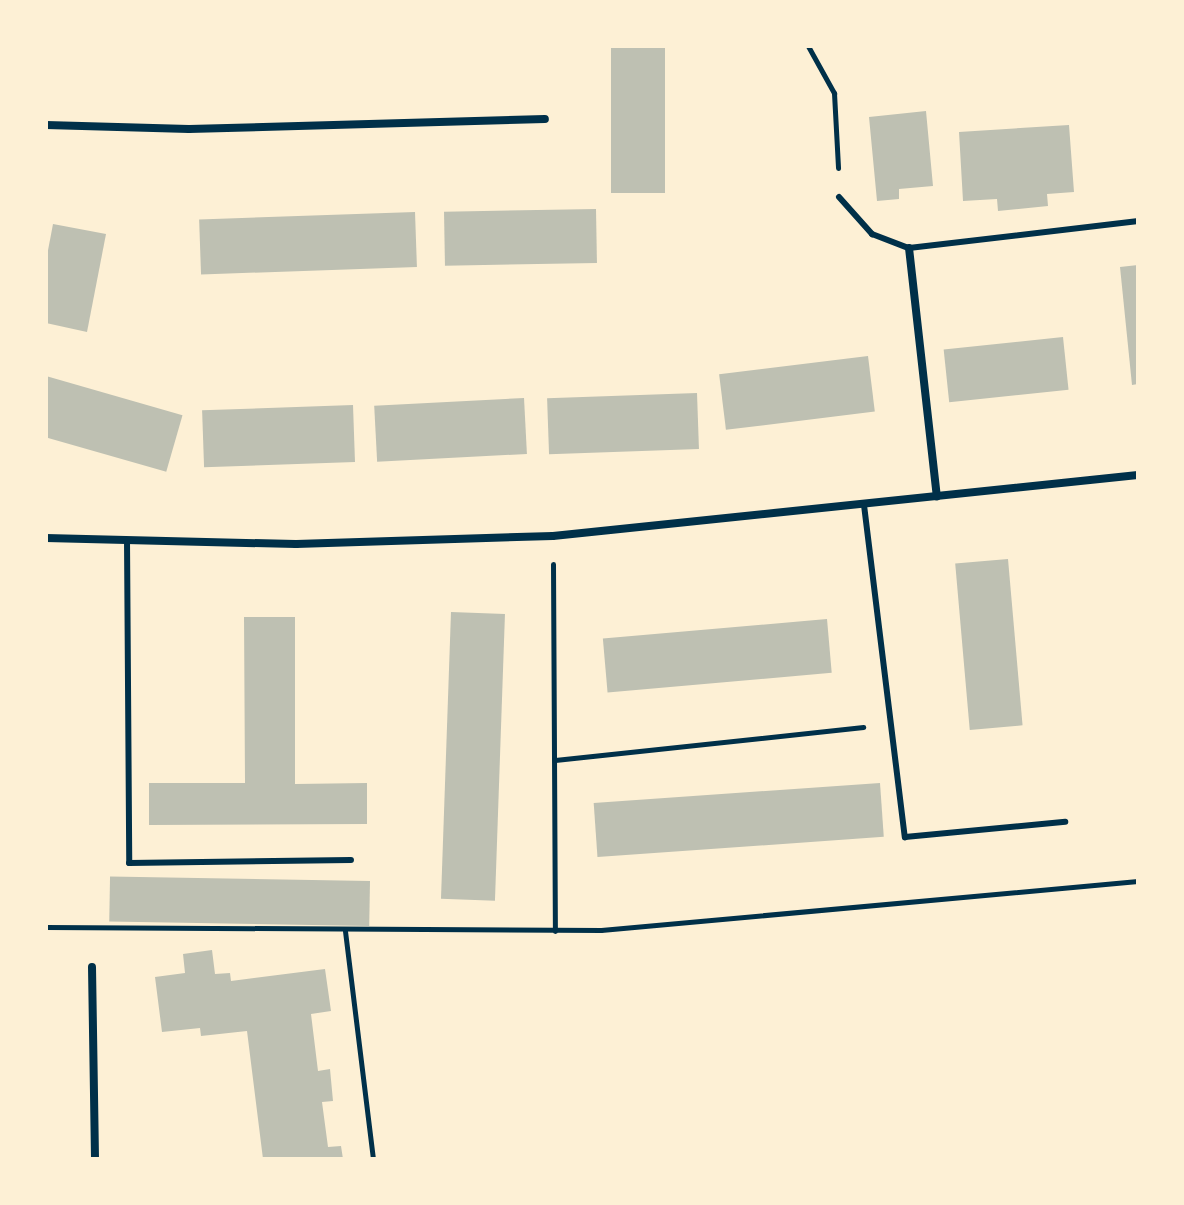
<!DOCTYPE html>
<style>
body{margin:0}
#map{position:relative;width:1184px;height:1205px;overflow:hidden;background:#fdf0d5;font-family:"Asap Condensed",sans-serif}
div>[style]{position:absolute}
.building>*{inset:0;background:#bec0b2;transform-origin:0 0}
.path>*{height:5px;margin:-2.5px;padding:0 2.5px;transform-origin:2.5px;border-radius:2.5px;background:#003049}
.service>*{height:6px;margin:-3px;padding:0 3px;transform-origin:3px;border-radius:3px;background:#003049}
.minor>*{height:8px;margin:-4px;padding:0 4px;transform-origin:4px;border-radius:4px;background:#003049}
span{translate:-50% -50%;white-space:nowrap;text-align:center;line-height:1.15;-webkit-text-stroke:7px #fdf0d5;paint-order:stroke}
.frame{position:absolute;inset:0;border:48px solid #fdf0d5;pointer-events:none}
</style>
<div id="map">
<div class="building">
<div style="left:611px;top:46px;width:54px;height:147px"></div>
<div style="clip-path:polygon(926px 111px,933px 186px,899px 189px,899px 199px,877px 201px,869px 117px)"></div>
<div style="clip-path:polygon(1069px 125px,1074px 192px,1047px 194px,1048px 206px,998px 211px,997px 199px,963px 201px,959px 132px)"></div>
<div style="left:596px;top:209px;width:54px;height:152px;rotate:89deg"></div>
<div style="left:415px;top:212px;width:55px;height:216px;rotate:88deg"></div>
<div style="clip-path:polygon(53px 224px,106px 234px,87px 332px,46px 323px,46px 261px)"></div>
<div style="clip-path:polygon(1138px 265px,1138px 384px,1132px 385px,1120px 267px)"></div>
<div style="left:1063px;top:337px;width:53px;height:120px;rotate:84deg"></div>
<div style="left:868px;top:356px;width:56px;height:150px;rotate:83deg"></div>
<div style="left:46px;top:376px;width:142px;height:59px;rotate:16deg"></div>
<div style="left:697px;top:393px;width:56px;height:150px;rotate:88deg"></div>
<div style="left:524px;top:398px;width:56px;height:150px;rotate:87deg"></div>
<div style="left:353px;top:405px;width:57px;height:151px;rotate:88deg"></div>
<div style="left:1008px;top:559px;width:167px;height:53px;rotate:85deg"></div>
<div style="left:451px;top:612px;width:54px;height:287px;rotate:2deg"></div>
<div style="clip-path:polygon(244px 617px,295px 617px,295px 784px,367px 783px,367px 824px,149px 825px,149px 783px,245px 783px)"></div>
<div style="left:827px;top:619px;width:54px;height:225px;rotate:85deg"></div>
<div style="left:880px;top:783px;width:54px;height:287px;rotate:86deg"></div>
<div style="left:370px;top:881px;width:45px;height:260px;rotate:91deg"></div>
<div style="clip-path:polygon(212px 950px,215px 974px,230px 973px,231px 981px,325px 969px,331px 1011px,311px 1014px,318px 1071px,330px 1069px,333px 1101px,322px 1102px,328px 1147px,341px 1146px,343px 1159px,263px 1159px,247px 1031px,201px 1036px,200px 1028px,162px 1032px,155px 977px,185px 973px,183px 954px)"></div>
</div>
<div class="path">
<div style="left:808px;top:46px;width:54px;rotate:61deg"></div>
<div style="left:834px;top:93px;width:75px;rotate:86.9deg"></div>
<div style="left:553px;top:564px;width:367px;rotate:89.7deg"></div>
<div style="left:555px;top:760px;width:310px;rotate:-6.1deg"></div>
<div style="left:46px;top:927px;width:555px;rotate:0.31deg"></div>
<div style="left:601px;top:930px;width:539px;rotate:-5.21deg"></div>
<div style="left:345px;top:931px;width:230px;rotate:83deg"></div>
</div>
<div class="service">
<div style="left:839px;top:197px;width:50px;rotate:48.3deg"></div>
<div style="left:872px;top:234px;width:40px;rotate:21deg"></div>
<div style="left:909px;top:248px;width:231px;rotate:-6.7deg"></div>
<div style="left:864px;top:505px;width:335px;rotate:83deg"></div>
<div style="left:905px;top:837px;width:161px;rotate:-5.4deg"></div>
<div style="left:127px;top:540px;width:323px;rotate:89.6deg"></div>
<div style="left:129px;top:863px;width:222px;rotate:-0.8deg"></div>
</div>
<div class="minor">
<div style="left:46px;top:125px;width:143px;rotate:1.6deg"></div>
<div style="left:189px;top:129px;width:356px;rotate:-1.6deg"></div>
<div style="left:909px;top:248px;width:250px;rotate:83.6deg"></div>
<div style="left:46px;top:538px;width:250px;rotate:1.4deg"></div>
<div style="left:296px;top:544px;width:257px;rotate:-1.8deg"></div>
<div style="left:553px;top:536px;width:588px;rotate:-5.95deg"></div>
<div style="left:92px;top:967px;width:192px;rotate:89.1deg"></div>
</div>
<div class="frame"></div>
</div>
